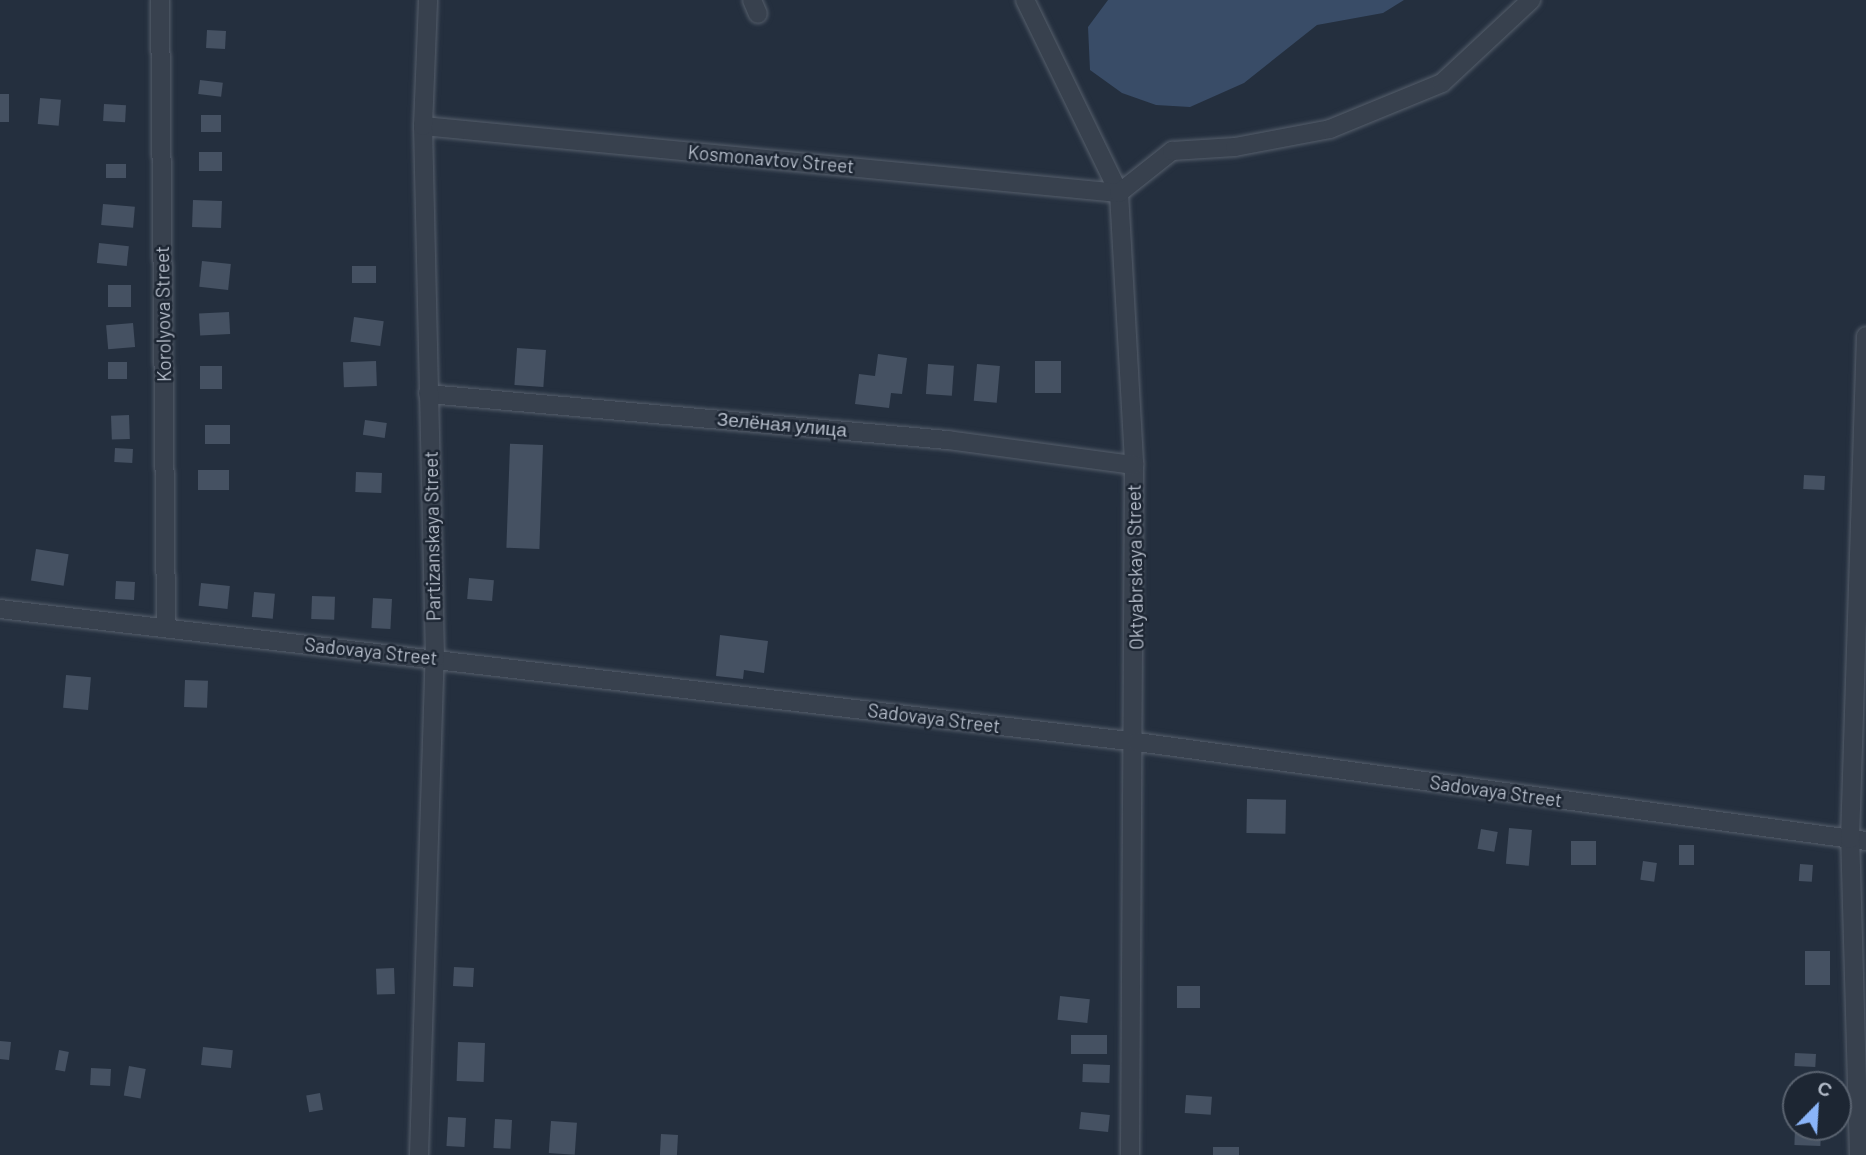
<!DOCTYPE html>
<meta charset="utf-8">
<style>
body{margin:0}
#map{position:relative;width:1866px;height:1155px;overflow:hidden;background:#242f3e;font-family:Barlow,sans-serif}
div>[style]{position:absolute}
.water>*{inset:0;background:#394c67}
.building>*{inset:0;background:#455162;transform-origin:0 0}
.roads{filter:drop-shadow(0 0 2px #565f6c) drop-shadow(0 0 2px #565f6c)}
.street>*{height:18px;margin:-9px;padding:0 9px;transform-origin:9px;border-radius:9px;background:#38414e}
span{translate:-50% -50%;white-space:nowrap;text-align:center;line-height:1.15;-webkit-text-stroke:5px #1d2633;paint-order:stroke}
.street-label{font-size:19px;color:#b4bcc9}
.north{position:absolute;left:1782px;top:1071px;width:70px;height:70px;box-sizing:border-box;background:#1d2633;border:2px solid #59626f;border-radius:50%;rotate:24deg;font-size:19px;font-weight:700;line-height:28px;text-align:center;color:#b4bcc9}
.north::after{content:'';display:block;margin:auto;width:24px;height:32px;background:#8ab4f8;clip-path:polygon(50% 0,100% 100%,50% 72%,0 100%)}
</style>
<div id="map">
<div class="water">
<div style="clip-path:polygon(1108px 0,1404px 0,1383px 13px,1317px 25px,1244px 83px,1190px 107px,1156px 105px,1122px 93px,1090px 70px,1088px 27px)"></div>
</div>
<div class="building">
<div style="left:207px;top:30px;width:19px;height:18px;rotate:3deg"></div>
<div style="left:200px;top:80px;width:23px;height:14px;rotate:7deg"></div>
<div style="left:9px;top:94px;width:28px;height:9px;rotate:90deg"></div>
<div style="left:40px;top:98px;width:21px;height:26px;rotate:5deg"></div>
<div style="left:104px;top:104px;width:22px;height:17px;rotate:3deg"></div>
<div style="left:201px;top:115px;width:20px;height:17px"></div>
<div style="left:199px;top:152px;width:23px;height:19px"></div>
<div style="left:106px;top:164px;width:20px;height:14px"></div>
<div style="left:193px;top:200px;width:29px;height:27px;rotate:2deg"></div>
<div style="left:103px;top:204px;width:32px;height:21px;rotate:5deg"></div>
<div style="left:99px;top:243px;width:30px;height:20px;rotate:6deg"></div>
<div style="left:202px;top:261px;width:29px;height:26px;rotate:6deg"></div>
<div style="left:376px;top:266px;width:17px;height:24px;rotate:90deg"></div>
<div style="left:108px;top:285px;width:23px;height:22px"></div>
<div style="left:229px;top:312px;width:22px;height:30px;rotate:87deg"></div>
<div style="left:354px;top:317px;width:30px;height:25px;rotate:8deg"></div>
<div style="left:133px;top:323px;width:24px;height:27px;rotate:85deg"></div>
<div style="left:517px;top:348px;width:29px;height:37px;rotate:4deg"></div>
<div style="clip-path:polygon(878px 354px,907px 358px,902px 394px,891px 393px,889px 408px,855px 404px,859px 374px,875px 376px)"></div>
<div style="left:376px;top:361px;width:25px;height:33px;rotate:88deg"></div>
<div style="left:1035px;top:361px;width:26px;height:32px"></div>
<div style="left:108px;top:362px;width:19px;height:17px"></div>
<div style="left:928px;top:364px;width:26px;height:30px;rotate:4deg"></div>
<div style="left:977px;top:364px;width:23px;height:37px;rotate:5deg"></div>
<div style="left:200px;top:366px;width:22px;height:23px"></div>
<div style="left:129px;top:415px;width:24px;height:18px;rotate:88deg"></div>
<div style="left:365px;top:420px;width:22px;height:15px;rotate:8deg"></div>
<div style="left:205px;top:425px;width:25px;height:19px"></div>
<div style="left:543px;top:445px;width:104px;height:33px;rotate:92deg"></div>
<div style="left:115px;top:448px;width:18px;height:14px;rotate:3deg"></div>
<div style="left:198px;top:470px;width:31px;height:20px"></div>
<div style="left:356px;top:472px;width:26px;height:20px;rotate:2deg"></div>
<div style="left:1804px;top:475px;width:21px;height:14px;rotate:3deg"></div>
<div style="left:36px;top:549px;width:33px;height:32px;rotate:9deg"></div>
<div style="left:469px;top:578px;width:25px;height:21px;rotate:5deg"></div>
<div style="left:116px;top:581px;width:19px;height:18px;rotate:3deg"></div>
<div style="left:201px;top:583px;width:29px;height:23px;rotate:6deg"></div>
<div style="left:254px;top:592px;width:21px;height:25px;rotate:5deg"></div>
<div style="left:312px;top:596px;width:23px;height:23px;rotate:2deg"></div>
<div style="left:373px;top:598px;width:19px;height:30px;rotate:3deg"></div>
<div style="clip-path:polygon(720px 635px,768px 641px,764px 673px,744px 670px,743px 679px,716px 676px)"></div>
<div style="left:66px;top:675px;width:25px;height:33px;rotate:5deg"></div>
<div style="left:185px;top:680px;width:23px;height:27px;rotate:2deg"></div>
<div style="left:1247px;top:799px;width:39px;height:34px;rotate:1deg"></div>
<div style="left:1509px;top:828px;width:23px;height:36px;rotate:5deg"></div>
<div style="left:1481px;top:829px;width:17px;height:20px;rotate:10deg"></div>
<div style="left:1571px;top:841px;width:25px;height:24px"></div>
<div style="left:1679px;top:845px;width:15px;height:20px"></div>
<div style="left:1643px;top:861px;width:14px;height:19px;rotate:8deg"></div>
<div style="left:1800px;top:864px;width:13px;height:17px;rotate:4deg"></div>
<div style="left:1805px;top:951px;width:25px;height:34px"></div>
<div style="left:454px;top:967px;width:20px;height:19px;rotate:3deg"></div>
<div style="left:394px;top:968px;width:26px;height:18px;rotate:88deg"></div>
<div style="left:1177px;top:986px;width:23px;height:22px"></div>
<div style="left:1060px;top:996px;width:30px;height:24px;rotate:6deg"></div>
<div style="left:1071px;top:1035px;width:36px;height:19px"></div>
<div style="clip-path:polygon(0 1041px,11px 1042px,9px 1060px,0 1059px)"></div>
<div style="left:458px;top:1042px;width:27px;height:39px;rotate:2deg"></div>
<div style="left:203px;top:1047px;width:30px;height:18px;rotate:6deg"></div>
<div style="left:59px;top:1050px;width:10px;height:20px;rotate:11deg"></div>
<div style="left:1795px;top:1053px;width:21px;height:13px;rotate:3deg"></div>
<div style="left:1083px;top:1064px;width:27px;height:18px;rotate:2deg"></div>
<div style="left:129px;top:1066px;width:17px;height:30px;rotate:10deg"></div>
<div style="left:91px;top:1068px;width:20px;height:17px;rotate:3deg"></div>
<div style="left:320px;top:1093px;width:17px;height:14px;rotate:80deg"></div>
<div style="left:1186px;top:1095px;width:26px;height:18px;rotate:4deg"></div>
<div style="left:1081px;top:1112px;width:29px;height:17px;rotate:6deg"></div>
<div style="left:448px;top:1117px;width:18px;height:29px;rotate:3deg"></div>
<div style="left:495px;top:1119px;width:17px;height:29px;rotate:3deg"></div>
<div style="left:551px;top:1121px;width:26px;height:32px;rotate:4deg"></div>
<div style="left:1795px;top:1128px;width:26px;height:17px;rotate:2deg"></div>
<div style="left:661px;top:1134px;width:17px;height:21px;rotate:3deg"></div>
<div style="left:1213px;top:1147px;width:26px;height:8px"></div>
</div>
<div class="roads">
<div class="street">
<div style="left:160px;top:0;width:628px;rotate:89.45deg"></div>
<div style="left:752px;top:0;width:15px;rotate:67deg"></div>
<div style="left:1025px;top:0;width:215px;rotate:64deg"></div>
<div style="left:1119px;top:193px;width:272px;rotate:86.8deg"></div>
<div style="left:1134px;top:465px;width:690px;rotate:90.33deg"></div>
<div style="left:423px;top:126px;width:699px;rotate:5.5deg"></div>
<div style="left:1119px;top:193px;width:68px;rotate:-38.4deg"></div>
<div style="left:1172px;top:151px;width:63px;rotate:-3.6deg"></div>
<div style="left:1235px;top:147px;width:97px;rotate:-10.7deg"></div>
<div style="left:1330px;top:129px;width:121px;rotate:-22.3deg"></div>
<div style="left:1442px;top:83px;width:122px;rotate:-43deg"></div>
<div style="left:428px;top:394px;width:522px;rotate:5.06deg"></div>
<div style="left:948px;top:440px;width:188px;rotate:7.7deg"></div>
<div style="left:0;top:609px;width:1145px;rotate:6.67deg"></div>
<div style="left:1137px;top:742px;width:736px;rotate:7.73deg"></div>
<div style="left:419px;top:1155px;width:497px;rotate:-88.2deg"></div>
<div style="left:435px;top:658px;width:532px;rotate:-91.29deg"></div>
<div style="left:423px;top:126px;width:126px;rotate:-87.7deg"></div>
<div style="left:1859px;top:1155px;width:316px;rotate:-91.6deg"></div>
<div style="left:1850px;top:839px;width:503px;rotate:-88.18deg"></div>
</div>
</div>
<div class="street-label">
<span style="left:771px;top:159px;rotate:5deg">Kosmonavtov Street</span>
<span style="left:163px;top:314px;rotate:-91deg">Korolyova Street</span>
<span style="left:782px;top:424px;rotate:5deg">Зелёная улица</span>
<span style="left:432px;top:536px;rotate:-91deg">Partizanskaya Street</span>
<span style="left:1135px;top:567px;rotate:-91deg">Oktyabrskaya Street</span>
<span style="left:371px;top:651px;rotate:6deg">Sadovaya Street</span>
<span style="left:934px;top:718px;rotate:7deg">Sadovaya Street</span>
<span style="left:1496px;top:791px;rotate:8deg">Sadovaya Street</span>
</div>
<div class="north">С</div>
</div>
